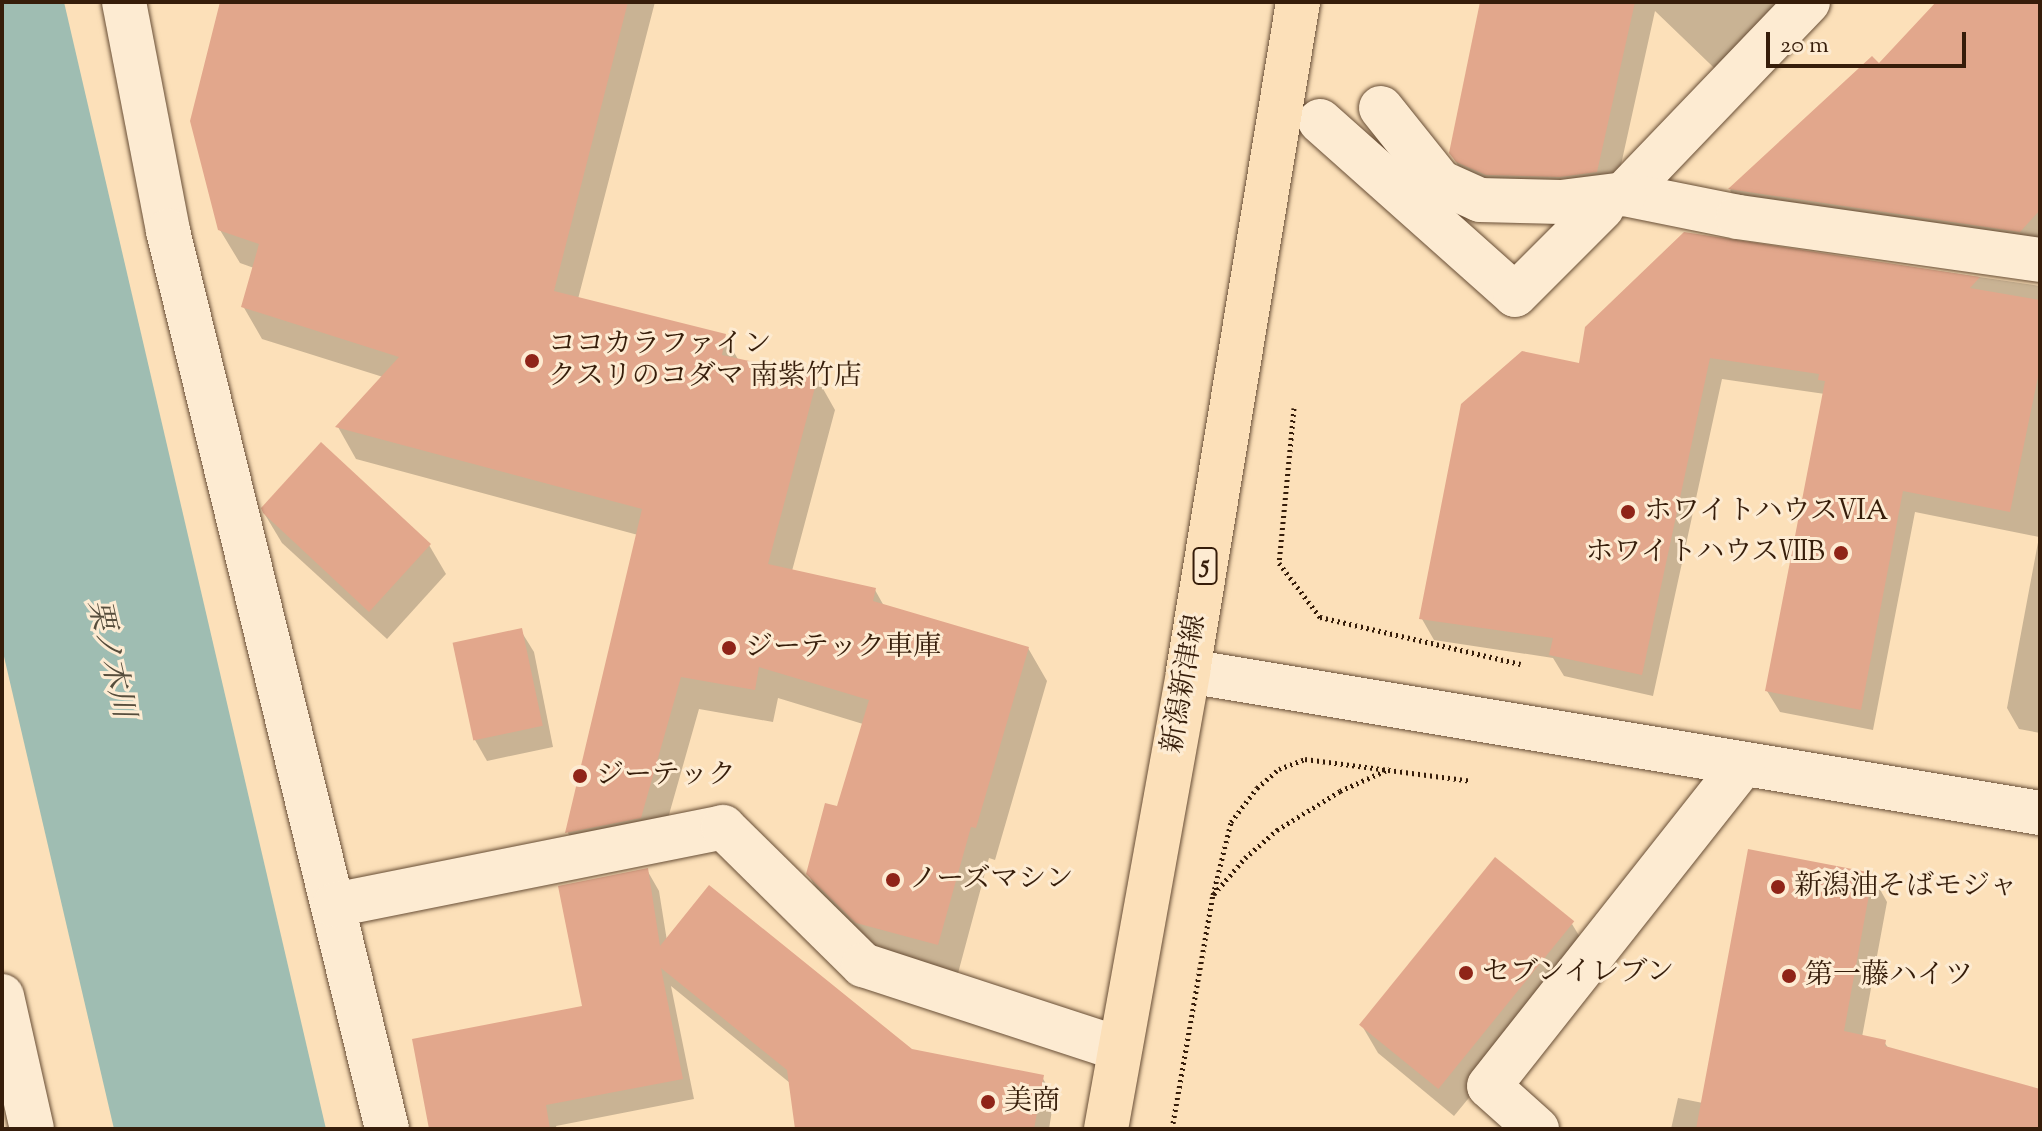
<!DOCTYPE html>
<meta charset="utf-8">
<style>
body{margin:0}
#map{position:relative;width:2042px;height:1131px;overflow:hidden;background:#fce0b9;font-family:"Sorts Mill Goudy","Noto Serif JP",serif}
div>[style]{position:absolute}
.water>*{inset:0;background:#9fbdb2}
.shadow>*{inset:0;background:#0003}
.building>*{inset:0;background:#e2a78c;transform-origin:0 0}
.path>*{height:5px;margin-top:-2.5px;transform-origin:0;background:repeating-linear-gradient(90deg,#361d0a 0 2px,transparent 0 6px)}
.roads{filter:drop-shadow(0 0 2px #684e36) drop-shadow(0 0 2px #684e36)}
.minor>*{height:44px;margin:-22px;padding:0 22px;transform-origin:22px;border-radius:22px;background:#fdebd2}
.major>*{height:44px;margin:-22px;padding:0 22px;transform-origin:22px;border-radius:22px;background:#fce0b9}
.dots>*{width:22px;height:22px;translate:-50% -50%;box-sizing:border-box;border:4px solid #fdebd2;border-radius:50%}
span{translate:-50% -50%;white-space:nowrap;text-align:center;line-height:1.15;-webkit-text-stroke:6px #fdebd2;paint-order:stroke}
.shield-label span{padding:2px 6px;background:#fdebd2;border:2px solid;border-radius:6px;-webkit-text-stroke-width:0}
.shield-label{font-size:26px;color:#361d0a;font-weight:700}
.poi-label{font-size:28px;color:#361d0a}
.left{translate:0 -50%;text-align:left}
.right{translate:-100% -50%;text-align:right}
.street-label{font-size:28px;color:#361d0a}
.water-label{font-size:30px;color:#564d3c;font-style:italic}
.frame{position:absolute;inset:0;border:4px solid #361d0a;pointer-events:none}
.scale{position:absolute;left:1766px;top:32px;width:200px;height:36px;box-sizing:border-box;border:4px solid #361d0a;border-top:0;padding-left:10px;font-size:24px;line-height:28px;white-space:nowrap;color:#361d0a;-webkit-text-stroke:6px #fdebd2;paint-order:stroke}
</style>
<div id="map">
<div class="water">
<div style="clip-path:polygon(2px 2px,64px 2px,326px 1129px,114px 1129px,2px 648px)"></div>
</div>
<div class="shadow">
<div style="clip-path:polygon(222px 2px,655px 2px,578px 299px,724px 335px,739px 361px,817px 378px,835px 410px,792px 571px,875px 590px,884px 606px,1028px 648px,1047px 681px,995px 860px,989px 858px,957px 977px,877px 956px,827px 907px,808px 874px,839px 808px,863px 724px,778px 698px,773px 722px,699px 709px,659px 850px,586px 865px,568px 833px,638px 535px,356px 459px,338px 427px,383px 377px,262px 339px,243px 306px,254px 268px,240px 263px,220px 230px)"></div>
<div style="clip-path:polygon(1482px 2px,1817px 2px,1735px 88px,1655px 11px,1613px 201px,1468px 183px,1451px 153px)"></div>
<div style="clip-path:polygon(1985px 2px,2040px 2px,2040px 254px,1742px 211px,1730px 190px,1872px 59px,1879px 66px)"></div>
<div style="clip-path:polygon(1685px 234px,2040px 286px,2040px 733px,2019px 729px,2007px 708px,2039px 537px,1915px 512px,1873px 730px,1780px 712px,1767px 691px,1825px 394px,1722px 379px,1653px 696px,1564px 676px,1553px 658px,1434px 640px,1422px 619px,1581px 365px)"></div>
<div style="clip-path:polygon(264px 513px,429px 545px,446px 574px,387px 639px,282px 543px)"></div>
<div style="clip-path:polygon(521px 631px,534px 652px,553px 747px,487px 761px,475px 740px)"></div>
<div style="clip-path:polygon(647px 870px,659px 891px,667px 941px,911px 1051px,1042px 1077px,1054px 1098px,1049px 1129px,797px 1129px,790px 1083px,671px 986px,694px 1099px,556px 1126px,557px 1129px,431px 1129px,584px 1008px)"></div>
<div style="clip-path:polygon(1872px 875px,1887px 902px,1862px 1037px,1884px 1042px,1889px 1049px,2040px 1091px,2040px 1129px,1671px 1129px,1678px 1098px,1703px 1103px)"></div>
<div style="clip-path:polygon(1572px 924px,1589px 952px,1454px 1116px,1378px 1053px,1361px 1024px)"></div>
</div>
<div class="building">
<div style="clip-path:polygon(220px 2px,628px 2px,554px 291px,726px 334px,722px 355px,818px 376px,768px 564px,876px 588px,873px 601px,1029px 647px,976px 828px,971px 827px,938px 945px,856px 923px,806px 874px,825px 803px,837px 806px,869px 700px,759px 667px,755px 690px,681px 677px,641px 818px,565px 833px,642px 509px,335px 427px,399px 357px,241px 307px,259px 244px,218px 230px,190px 121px)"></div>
<div style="clip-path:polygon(1480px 2px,1635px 2px,1597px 172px,1560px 177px,1486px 175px,1456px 162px,1449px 153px)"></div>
<div style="clip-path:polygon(1936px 2px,2040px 2px,2040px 210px,2020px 232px,1728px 189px,1872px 56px,1879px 63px)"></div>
<div style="clip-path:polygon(1684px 232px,1980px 277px,1970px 288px,2040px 300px,2040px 367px,2010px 512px,1903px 491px,1861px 710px,1765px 691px,1825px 381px,1818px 380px,1819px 374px,1710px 358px,1642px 675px,1549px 655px,1553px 638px,1419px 619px,1461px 404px,1522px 351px,1579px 363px,1585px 327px)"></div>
<div style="clip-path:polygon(321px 442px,431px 544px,369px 612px,263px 513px,261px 508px)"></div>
<div style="left:522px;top:628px;width:100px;height:71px;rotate:78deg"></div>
<div style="clip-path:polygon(1748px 849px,1873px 873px,1844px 1031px,1886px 1040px,1885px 1046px,2040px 1089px,2040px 1129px,1696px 1129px)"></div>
<div style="left:1495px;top:857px;width:102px;height:216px;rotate:39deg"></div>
<div style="clip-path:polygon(648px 868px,660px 946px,709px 885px,912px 1049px,1044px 1075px,1034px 1129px,795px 1129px,787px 1070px,661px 968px,683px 1079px,546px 1105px,550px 1129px,429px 1129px,412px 1039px,582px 1006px,558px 886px)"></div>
</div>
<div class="path">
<div style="left:1294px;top:408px;width:156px;rotate:95.5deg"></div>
<div style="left:1279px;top:563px;width:68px;rotate:52.8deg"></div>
<div style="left:1320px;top:617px;width:206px;rotate:13.2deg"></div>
<div style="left:1214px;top:894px;width:48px;rotate:-49.3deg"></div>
<div style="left:1245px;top:858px;width:43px;rotate:-41.2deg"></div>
<div style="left:1277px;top:830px;width:74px;rotate:-31.8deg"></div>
<div style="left:1340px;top:791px;width:54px;rotate:-24.2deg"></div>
<div style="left:1172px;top:1129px;width:238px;rotate:-80.1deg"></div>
<div style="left:1213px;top:895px;width:75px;rotate:-76.1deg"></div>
<div style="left:1231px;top:822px;width:43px;rotate:-52.6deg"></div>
<div style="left:1257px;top:788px;width:29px;rotate:-41deg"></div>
<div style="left:1279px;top:769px;width:28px;rotate:-21deg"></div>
<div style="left:1305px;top:759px;width:167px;rotate:7.5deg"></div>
</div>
<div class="roads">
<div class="minor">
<div style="left:124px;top:2px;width:233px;rotate:79.1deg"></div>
<div style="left:168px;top:231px;width:924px;rotate:76.29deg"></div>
<div style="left:1808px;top:2px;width:266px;rotate:133.8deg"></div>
<div style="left:1624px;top:194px;width:116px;rotate:11.4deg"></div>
<div style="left:1738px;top:217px;width:305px;rotate:8.1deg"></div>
<div style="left:1381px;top:108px;width:95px;rotate:51.4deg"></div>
<div style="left:1440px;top:182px;width:44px;rotate:24.2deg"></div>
<div style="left:1480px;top:200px;width:81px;rotate:1.4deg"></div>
<div style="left:1561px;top:202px;width:64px;rotate:-7.2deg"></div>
<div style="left:1320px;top:121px;width:261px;rotate:41.7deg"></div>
<div style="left:1515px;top:295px;width:123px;rotate:-45deg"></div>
<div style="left:1188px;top:671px;width:864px;rotate:9.46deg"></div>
<div style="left:334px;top:905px;width:397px;rotate:-11.3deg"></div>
<div style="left:723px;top:827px;width:197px;rotate:44.6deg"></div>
<div style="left:863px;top:965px;width:270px;rotate:18.1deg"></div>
<div style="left:2px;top:996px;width:136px;rotate:77.3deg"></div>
<div style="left:1537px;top:1129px;width:64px;rotate:-138.1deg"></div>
<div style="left:1489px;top:1086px;width:410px;rotate:-51.7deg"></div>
</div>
<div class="major">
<div style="left:1106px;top:1129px;width:465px;rotate:-79.8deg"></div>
<div style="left:1188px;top:671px;width:678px;rotate:-80.66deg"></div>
</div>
</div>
<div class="dots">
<div style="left:532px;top:361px;background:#8f2418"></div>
<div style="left:1628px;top:512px;background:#8f2418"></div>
<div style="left:1841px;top:553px;background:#8f2418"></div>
<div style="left:729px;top:648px;background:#8f2418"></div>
<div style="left:580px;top:776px;background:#8f2418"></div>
<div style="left:893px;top:880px;background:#8f2418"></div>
<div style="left:1778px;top:887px;background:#8f2418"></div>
<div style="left:1466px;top:973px;background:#8f2418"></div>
<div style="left:1789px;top:976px;background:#8f2418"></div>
<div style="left:988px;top:1102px;background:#8f2418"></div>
</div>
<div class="shield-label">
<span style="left:1205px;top:566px">5</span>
</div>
<div class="poi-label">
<span class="left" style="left:548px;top:361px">ココカラファイン<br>クスリのコダマ 南紫竹店</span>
<span class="left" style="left:1644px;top:512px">ホワイトハウスⅥA</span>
<span class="right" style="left:1825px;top:553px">ホワイトハウスⅦB</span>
<span class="left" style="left:745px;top:648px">ジーテック車庫</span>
<span class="left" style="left:596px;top:776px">ジーテック</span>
<span class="left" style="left:909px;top:880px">ノーズマシン</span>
<span class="left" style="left:1794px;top:887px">新潟油そばモジャ</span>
<span class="left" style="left:1482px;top:973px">セブンイレブン</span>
<span class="left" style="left:1805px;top:976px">第一藤ハイツ</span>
<span class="left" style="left:1004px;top:1102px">美商</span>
</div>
<div class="street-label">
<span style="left:1185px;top:684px;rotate:-80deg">新潟新津線</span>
</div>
<div class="water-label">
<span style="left:109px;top:659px;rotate:77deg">栗ノ木川</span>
</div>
<div class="frame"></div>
<div class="scale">20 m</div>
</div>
